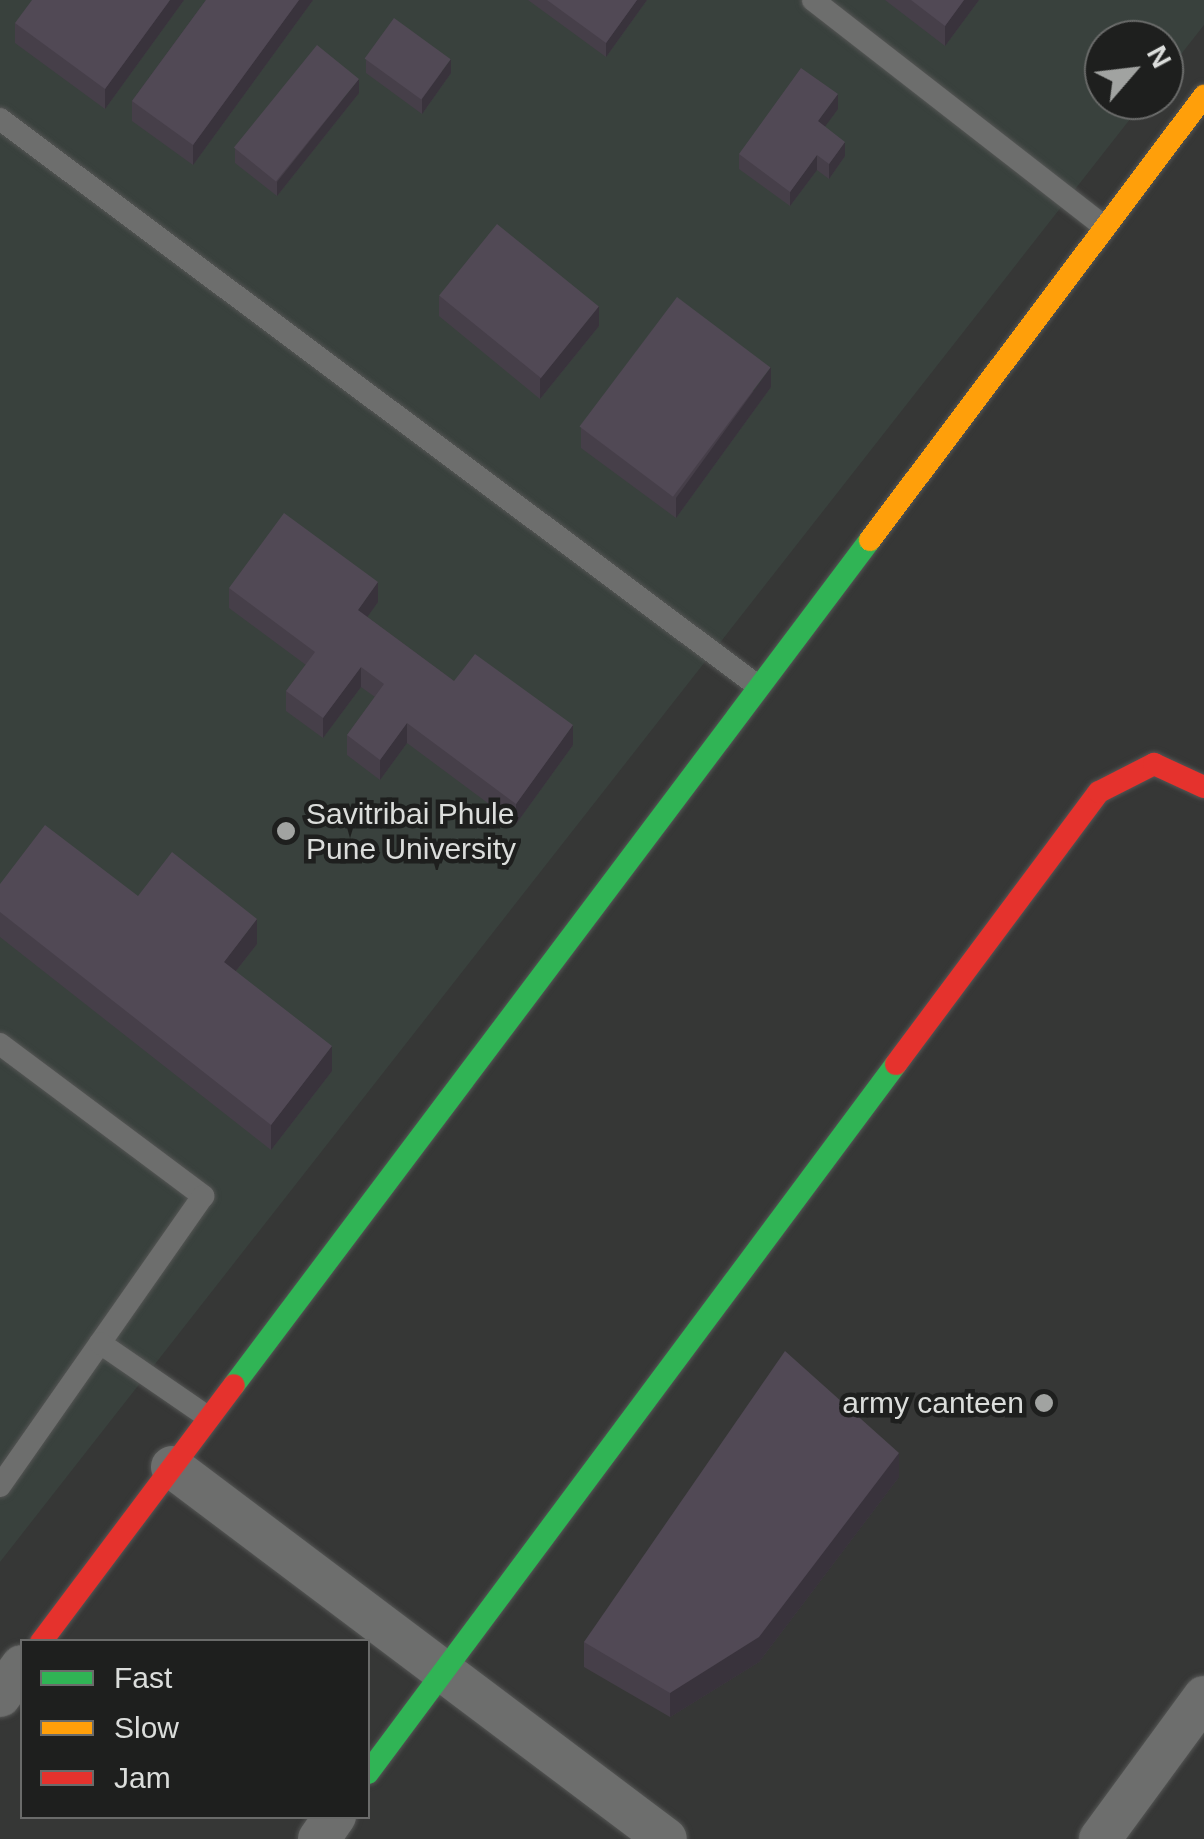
<!DOCTYPE html>
<style>
body{margin:0}
#map{position:relative;width:1204px;height:1839px;overflow:hidden;background:#363736;font-family:Arial,sans-serif}
div>[style]{position:absolute}
.built>*{inset:0;background:#39413d}
.roads{filter:drop-shadow(0 0 2px #545554) drop-shadow(0 0 2px #545554)}
.lane>*{height:22px;margin:-11px;padding:0 11px;transform-origin:11px;border-radius:11px;background:#6d6e6d}
.street>*{height:42px;margin:-21px;padding:0 21px;transform-origin:21px;border-radius:21px;background:#6d6e6d}
.fast>*{height:22px;margin:-11px;padding:0 11px;transform-origin:11px;border-radius:11px;background:#30b455}
.slow>*{height:22px;margin:-11px;padding:0 11px;transform-origin:11px;border-radius:11px;background:#ff9f0a}
.jam>*{height:22px;margin:-11px;padding:0 11px;transform-origin:11px;border-radius:11px;background:#e5322d}
.wall>*{inset:0;background:#463f49}
.shaded-wall>*{inset:0;background:#39333c}
.building>*{inset:0;background:#514955;transform-origin:0 0}
.dots>*{width:28px;height:28px;translate:-50% -50%;box-sizing:border-box;border:5px solid #1e1f1e;border-radius:50%}
span{translate:-50% -50%;white-space:nowrap;text-align:center;line-height:1.15;-webkit-text-stroke:9px #1e1f1e;paint-order:stroke}
.poi-label{font-size:30px;color:#dbdddb}
.left{translate:0 -50%;text-align:left}
.right{translate:-100% -50%;text-align:right}
.legend{position:absolute;left:20px;top:1639px;width:350px;height:180px;box-sizing:border-box;background:#1e1f1e;border:2px solid #6a6b6a;margin:0;padding:12px 18px;list-style:none;font-size:30px;color:#dbdddb}
.legend li{display:flex;align-items:center;gap:20px;height:50px}
.legend b{width:50px;border:2px solid #6a6b6a}
.north{position:absolute;left:1084px;top:20px;width:100px;height:100px;box-sizing:border-box;background:#1e1f1e;border:2px solid #6a6b6a;border-radius:50%;rotate:62deg;font-size:28px;font-weight:700;line-height:40px;text-align:center;color:#dbdddb}
.north::after{content:'';display:block;margin:auto;width:35px;height:45px;background:#a1a3a1;clip-path:polygon(50% 0,100% 100%,50% 72%,0 100%)}
</style>
<div id="map">
<div class="built">
<div style="clip-path:polygon(0 0,1204px 0,1204px 25px,1164px 76px,1164px 40px,1104px 40px,1104px 100px,1145px 100px,0 1562px)"></div>
</div>
<div class="roads">
<div class="lane">
<div style="left:813px;top:0;width:370px;rotate:37.9deg"></div>
<div style="left:0;top:119px;width:948px;rotate:36.81deg"></div>
<div style="left:0;top:1044px;width:254px;rotate:36.8deg"></div>
<div style="left:203px;top:1196px;width:354px;rotate:125deg"></div>
<div style="left:100px;top:1343px;width:132px;rotate:34.5deg"></div>
</div>
<div class="street">
<div style="left:172px;top:1467px;width:618px;rotate:36.98deg"></div>
<div style="left:0;top:1696px;width:37px;rotate:-54deg"></div>
<div style="left:319px;top:1839px;width:28px;rotate:-55deg"></div>
<div style="left:1100px;top:1839px;width:176px;rotate:-53.8deg"></div>
</div>
<div class="fast">
<div style="left:234px;top:1385px;width:1058px;rotate:-53.03deg"></div>
<div style="left:368px;top:1773px;width:884px;rotate:-53.32deg"></div>
</div>
<div class="slow">
<div style="left:870px;top:540px;width:556px;rotate:-53.05deg"></div>
</div>
<div class="jam">
<div style="left:896px;top:1064px;width:339px;rotate:-53.3deg"></div>
<div style="left:1099px;top:792px;width:62px;rotate:-27deg"></div>
<div style="left:1154px;top:764px;width:55px;rotate:24.7deg"></div>
<div style="left:41px;top:1642px;width:321px;rotate:-53.1deg"></div>
</div>
</div>
<div class="wall">
<div style="clip-path:polygon(184px 0,105px 109px,15px 43px,15px 23px)"></div>
<div style="clip-path:polygon(206px 0,313px 0,193px 165px,132px 121px,132px 101px)"></div>
<div style="clip-path:polygon(528px 0,647px 0,606px 57px)"></div>
<div style="clip-path:polygon(885px 0,979px 0,945px 46px)"></div>
<div style="clip-path:polygon(366px 59px,451px 73px,422px 114px,366px 73px)"></div>
<div style="clip-path:polygon(359px 93px,277px 196px,235px 163px,235px 149px)"></div>
<div style="clip-path:polygon(838px 109px,825px 126px,845px 156px,829px 179px,817px 170px,790px 206px,739px 169px,739px 154px)"></div>
<div style="clip-path:polygon(439px 296px,599px 326px,540px 399px,439px 316px)"></div>
<div style="clip-path:polygon(771px 387px,676px 518px,581px 448px,581px 428px)"></div>
<div style="clip-path:polygon(229px 588px,378px 602px,367px 617px,454px 681px,573px 745px,516px 824px,407px 743px,380px 780px,347px 755px,347px 735px,375px 697px,361px 687px,323px 738px,286px 711px,286px 691px,306px 665px,229px 608px)"></div>
<div style="clip-path:polygon(0 884px,138px 896px,257px 944px,236px 971px,332px 1071px,271px 1150px,0 937px)"></div>
<div style="clip-path:polygon(899px 1477px,759px 1662px,670px 1717px,584px 1667px,584px 1642px)"></div>
</div>
<div class="shaded-wall">
<div style="clip-path:polygon(170px 0,184px 0,105px 109px,105px 89px)"></div>
<div style="clip-path:polygon(299px 0,313px 0,193px 165px,193px 145px)"></div>
<div style="clip-path:polygon(637px 0,647px 0,606px 57px,606px 43px)"></div>
<div style="clip-path:polygon(964px 0,979px 0,945px 46px,945px 26px)"></div>
<div style="clip-path:polygon(451px 59px,451px 73px,422px 114px,422px 99px)"></div>
<div style="clip-path:polygon(359px 79px,359px 93px,277px 196px,277px 182px)"></div>
<div style="clip-path:polygon(838px 94px,838px 109px,818px 136px,818px 121px)"></div>
<div style="clip-path:polygon(845px 142px,845px 156px,829px 179px,829px 164px)"></div>
<div style="clip-path:polygon(817px 155px,817px 170px,790px 206px,790px 192px)"></div>
<div style="clip-path:polygon(599px 306px,599px 326px,540px 399px,540px 379px)"></div>
<div style="clip-path:polygon(771px 367px,771px 387px,676px 518px,676px 498px)"></div>
<div style="clip-path:polygon(378px 582px,378px 602px,358px 630px,358px 610px)"></div>
<div style="clip-path:polygon(361px 667px,361px 687px,323px 738px,323px 718px)"></div>
<div style="clip-path:polygon(407px 723px,407px 743px,380px 780px,380px 760px)"></div>
<div style="clip-path:polygon(573px 725px,573px 745px,516px 824px,516px 804px)"></div>
<div style="clip-path:polygon(257px 919px,257px 944px,224px 986px,224px 962px)"></div>
<div style="clip-path:polygon(332px 1046px,332px 1071px,271px 1150px,271px 1125px)"></div>
<div style="clip-path:polygon(899px 1453px,899px 1477px,759px 1662px,670px 1717px,670px 1693px)"></div>
</div>
<div class="building">
<div style="clip-path:polygon(32px 0,170px 0,105px 89px,15px 23px)"></div>
<div style="clip-path:polygon(206px 0,299px 0,193px 145px,132px 101px)"></div>
<div style="clip-path:polygon(547px 0,637px 0,606px 43px)"></div>
<div style="clip-path:polygon(911px 0,964px 0,945px 26px)"></div>
<div style="left:394px;top:18px;width:70px;height:50px;rotate:36deg"></div>
<div style="left:317px;top:45px;width:54px;height:132px;rotate:39deg"></div>
<div style="clip-path:polygon(801px 68px,838px 94px,818px 121px,845px 142px,829px 164px,817px 155px,790px 192px,739px 154px)"></div>
<div style="left:497px;top:224px;width:131px;height:92px;rotate:39deg"></div>
<div style="left:677px;top:297px;width:117px;height:162px;rotate:37deg"></div>
<div style="clip-path:polygon(284px 513px,378px 582px,358px 610px,454px 681px,475px 654px,573px 725px,516px 804px,407px 723px,380px 760px,347px 735px,384px 684px,361px 667px,323px 718px,286px 691px,315px 652px,229px 588px)"></div>
<div style="clip-path:polygon(45px 825px,138px 896px,172px 852px,257px 919px,224px 962px,332px 1046px,271px 1125px,0 912px,0 884px)"></div>
<div style="clip-path:polygon(785px 1351px,899px 1453px,759px 1637px,670px 1693px,584px 1642px)"></div>
</div>
<div class="dots">
<div style="left:286px;top:831px;background:#a1a3a1"></div>
<div style="left:1044px;top:1403px;background:#a1a3a1"></div>
</div>
<div class="poi-label">
<span class="left" style="left:306px;top:831px">Savitribai Phule<br>Pune University</span>
<span class="right" style="left:1024px;top:1403px">army canteen</span>
</div>
<ul class="legend">
<li><b style="height:12px;background:#30b455"></b>Fast</li>
<li><b style="height:12px;background:#ff9f0a"></b>Slow</li>
<li><b style="height:12px;background:#e5322d"></b>Jam</li>
</ul>
<div class="north">N</div>
</div>
